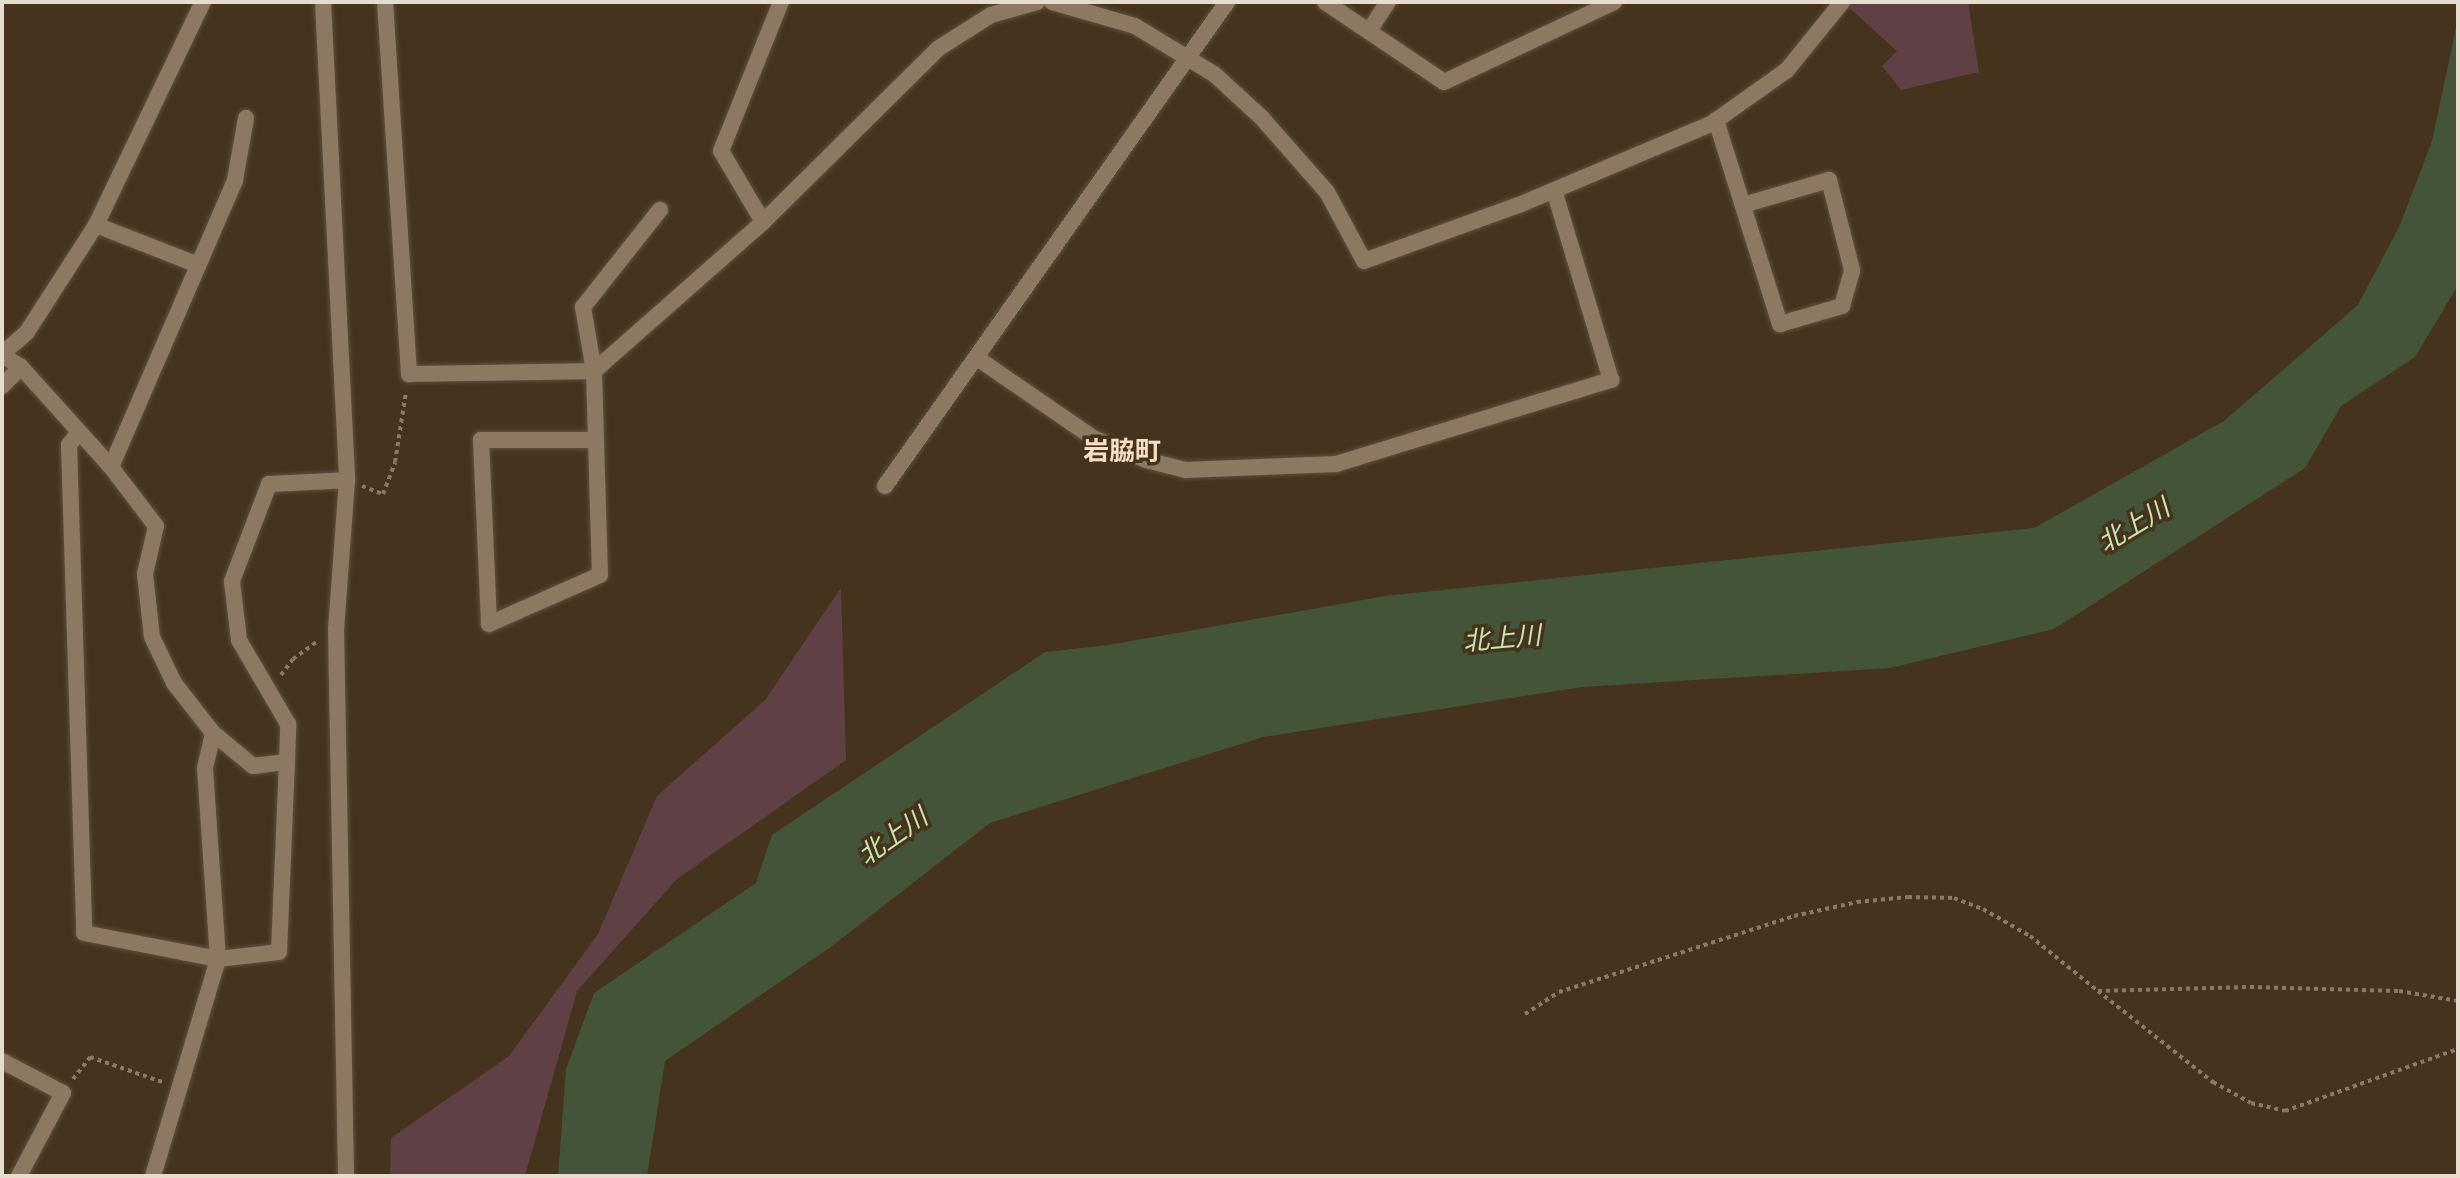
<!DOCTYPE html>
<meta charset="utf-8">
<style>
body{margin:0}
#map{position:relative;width:2460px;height:1178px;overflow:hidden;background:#45331e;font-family:"Source Serif 4","Noto Sans JP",serif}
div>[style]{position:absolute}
.green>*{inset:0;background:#5f4045}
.water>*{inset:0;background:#445438}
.path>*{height:4px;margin-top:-2px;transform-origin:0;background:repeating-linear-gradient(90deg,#887968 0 4px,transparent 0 8px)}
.roads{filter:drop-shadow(0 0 2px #5f503e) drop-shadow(0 0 2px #5f503e)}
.minor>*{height:16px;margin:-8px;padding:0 8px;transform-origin:8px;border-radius:8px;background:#8d7962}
.tertiary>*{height:16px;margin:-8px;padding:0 8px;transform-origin:8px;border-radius:8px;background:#8d7962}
span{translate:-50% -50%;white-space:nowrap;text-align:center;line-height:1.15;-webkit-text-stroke:7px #45331e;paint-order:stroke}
.neighbourhood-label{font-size:26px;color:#f5dec5;font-weight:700}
.water-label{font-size:26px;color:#c6e6b0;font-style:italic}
.frame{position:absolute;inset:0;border:4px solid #e6dbcf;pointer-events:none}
</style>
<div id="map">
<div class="green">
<div style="clip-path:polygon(1851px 2px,1968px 2px,1979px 72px,1901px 90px,1882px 66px,1897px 51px,1847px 6px)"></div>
<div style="clip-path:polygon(841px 588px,846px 760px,677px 879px,577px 991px,525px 1176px,390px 1176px,391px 1138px,509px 1056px,598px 934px,657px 796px,765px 700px)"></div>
</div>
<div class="water">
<div style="clip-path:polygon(2458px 18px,2458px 285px,2415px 357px,2341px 406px,2305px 468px,2054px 629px,1890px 668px,1582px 687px,1263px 737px,990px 823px,832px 946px,665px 1061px,647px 1176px,558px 1176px,566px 1069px,594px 993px,756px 883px,772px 835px,1045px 652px,1109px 645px,1385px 596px,2034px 528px,2224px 421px,2358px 305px,2400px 225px,2432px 141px)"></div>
</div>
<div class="path">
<div style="left:362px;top:486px;width:22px;rotate:21deg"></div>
<div style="left:383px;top:494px;width:34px;rotate:-69deg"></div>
<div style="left:395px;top:462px;width:71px;rotate:-81.1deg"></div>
<div style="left:281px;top:675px;width:20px;rotate:-53deg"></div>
<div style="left:293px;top:659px;width:31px;rotate:-36deg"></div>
<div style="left:2098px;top:991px;width:147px;rotate:38.4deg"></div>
<div style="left:2213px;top:1082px;width:43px;rotate:28.9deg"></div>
<div style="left:2251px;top:1103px;width:35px;rotate:13deg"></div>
<div style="left:2285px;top:1111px;width:184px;rotate:-19.7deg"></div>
<div style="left:1525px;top:1014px;width:40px;rotate:-32.9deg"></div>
<div style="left:1559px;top:992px;width:247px;rotate:-17.9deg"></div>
<div style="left:1794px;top:916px;width:65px;rotate:-12.5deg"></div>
<div style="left:1857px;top:902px;width:51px;rotate:-5.6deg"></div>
<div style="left:1908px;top:897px;width:46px;rotate:1.2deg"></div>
<div style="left:1954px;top:898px;width:31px;rotate:21deg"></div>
<div style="left:1983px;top:909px;width:54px;rotate:29.9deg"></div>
<div style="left:2030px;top:936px;width:87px;rotate:39deg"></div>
<div style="left:2098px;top:991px;width:152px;rotate:-1.5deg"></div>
<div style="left:2250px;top:987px;width:149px;rotate:1.5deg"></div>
<div style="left:2399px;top:991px;width:60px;rotate:9.6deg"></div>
<div style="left:73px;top:1079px;width:28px;rotate:-52deg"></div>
<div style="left:90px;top:1057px;width:79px;rotate:19.1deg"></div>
</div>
<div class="roads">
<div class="minor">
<div style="left:385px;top:2px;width:373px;rotate:86.3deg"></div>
<div style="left:409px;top:374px;width:185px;rotate:-0.9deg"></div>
<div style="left:594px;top:371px;width:225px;rotate:-41.4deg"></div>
<div style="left:763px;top:222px;width:247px;rotate:-44.7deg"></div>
<div style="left:939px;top:48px;width:62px;rotate:-32.4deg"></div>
<div style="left:991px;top:15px;width:48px;rotate:-15.8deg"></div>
<div style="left:1052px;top:2px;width:86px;rotate:16.1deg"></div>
<div style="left:1135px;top:26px;width:92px;rotate:31.3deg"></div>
<div style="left:1214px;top:74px;width:64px;rotate:42.5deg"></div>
<div style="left:1261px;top:117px;width:100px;rotate:48.7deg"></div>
<div style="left:1327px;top:192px;width:78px;rotate:61.8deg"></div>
<div style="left:1364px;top:261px;width:165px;rotate:-19.9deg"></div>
<div style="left:1519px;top:205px;width:208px;rotate:-22.9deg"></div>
<div style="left:1711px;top:124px;width:93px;rotate:-35.4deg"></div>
<div style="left:1787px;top:70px;width:87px;rotate:-51deg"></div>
<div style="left:1325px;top:2px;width:143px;rotate:33.9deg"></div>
<div style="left:1444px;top:82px;width:188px;rotate:-25.2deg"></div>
<div style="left:1369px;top:31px;width:35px;rotate:-57deg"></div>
<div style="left:1716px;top:120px;width:214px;rotate:72.6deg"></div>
<div style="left:1780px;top:324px;width:65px;rotate:-16.2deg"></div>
<div style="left:1842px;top:306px;width:37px;rotate:-74deg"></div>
<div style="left:1852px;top:270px;width:93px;rotate:-104.3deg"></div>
<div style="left:1829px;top:180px;width:90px;rotate:163.8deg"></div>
<div style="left:763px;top:222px;width:82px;rotate:-120.6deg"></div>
<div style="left:721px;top:151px;width:161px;rotate:-68.1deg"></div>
<div style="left:96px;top:225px;width:110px;rotate:21.4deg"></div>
<div style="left:2px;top:354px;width:33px;rotate:-41deg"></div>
<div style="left:27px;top:332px;width:127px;rotate:-57.2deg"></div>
<div style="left:96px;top:225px;width:247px;rotate:-64.4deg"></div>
<div style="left:2px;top:355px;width:22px;rotate:32deg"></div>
<div style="left:21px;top:367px;width:135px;rotate:48deg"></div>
<div style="left:111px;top:467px;width:74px;rotate:52.7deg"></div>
<div style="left:156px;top:526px;width:49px;rotate:102.9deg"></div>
<div style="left:145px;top:574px;width:63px;rotate:83.7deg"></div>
<div style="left:152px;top:637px;width:51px;rotate:64.4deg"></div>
<div style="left:174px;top:683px;width:63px;rotate:52deg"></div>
<div style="left:213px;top:733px;width:52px;rotate:39.5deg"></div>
<div style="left:253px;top:766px;width:34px;rotate:-7deg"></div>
<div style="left:287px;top:762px;width:38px;rotate:-88deg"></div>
<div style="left:288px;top:724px;width:97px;rotate:-120.3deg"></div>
<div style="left:239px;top:640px;width:59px;rotate:-96.8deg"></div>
<div style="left:232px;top:581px;width:104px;rotate:-69.1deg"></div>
<div style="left:269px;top:484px;width:78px;rotate:-2.9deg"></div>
<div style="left:977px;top:358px;width:143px;rotate:34.5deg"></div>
<div style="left:1095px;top:439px;width:55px;rotate:22.4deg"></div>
<div style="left:1146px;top:460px;width:41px;rotate:14deg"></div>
<div style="left:1186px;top:470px;width:150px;rotate:-2.3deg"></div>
<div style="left:1336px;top:464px;width:288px;rotate:-17deg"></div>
<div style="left:1611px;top:380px;width:198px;rotate:-106.7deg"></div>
<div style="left:2px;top:386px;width:27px;rotate:-45deg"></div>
<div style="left:79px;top:432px;width:16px;rotate:128deg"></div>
<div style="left:69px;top:445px;width:488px;rotate:88.2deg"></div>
<div style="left:84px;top:933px;width:136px;rotate:11deg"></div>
<div style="left:218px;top:959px;width:61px;rotate:-6.5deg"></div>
<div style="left:279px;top:952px;width:190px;rotate:-87.6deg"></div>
<div style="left:596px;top:440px;width:115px;rotate:180deg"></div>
<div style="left:481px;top:440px;width:184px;rotate:87.5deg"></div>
<div style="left:489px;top:624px;width:121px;rotate:-23.8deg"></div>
<div style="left:600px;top:575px;width:135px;rotate:-91.7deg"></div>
<div style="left:596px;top:440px;width:69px;rotate:-91.7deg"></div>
<div style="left:594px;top:371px;width:65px;rotate:-99.8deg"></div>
<div style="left:583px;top:307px;width:124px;rotate:-51.6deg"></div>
<div style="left:111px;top:467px;width:313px;rotate:-66.6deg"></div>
<div style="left:235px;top:180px;width:63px;rotate:-79.9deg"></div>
<div style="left:885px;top:486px;width:593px;rotate:-54.75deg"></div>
<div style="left:2px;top:1061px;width:69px;rotate:27.7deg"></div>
<div style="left:63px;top:1093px;width:94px;rotate:117.9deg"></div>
<div style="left:153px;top:1176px;width:227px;rotate:-73.3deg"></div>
<div style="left:218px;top:959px;width:191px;rotate:-93.9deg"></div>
<div style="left:205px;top:768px;width:36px;rotate:-77deg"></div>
</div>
<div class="tertiary">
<div style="left:323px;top:2px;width:479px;rotate:87.1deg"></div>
<div style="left:347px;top:480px;width:149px;rotate:94.2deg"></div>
<div style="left:336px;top:629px;width:547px;rotate:88.95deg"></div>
</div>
</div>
<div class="neighbourhood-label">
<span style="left:1122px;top:452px">岩脇町</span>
</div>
<div class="water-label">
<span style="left:2134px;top:526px;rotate:-31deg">北上川</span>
<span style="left:1502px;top:639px;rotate:-5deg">北上川</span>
<span style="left:893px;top:837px;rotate:-35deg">北上川</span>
</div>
<div class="frame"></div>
</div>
